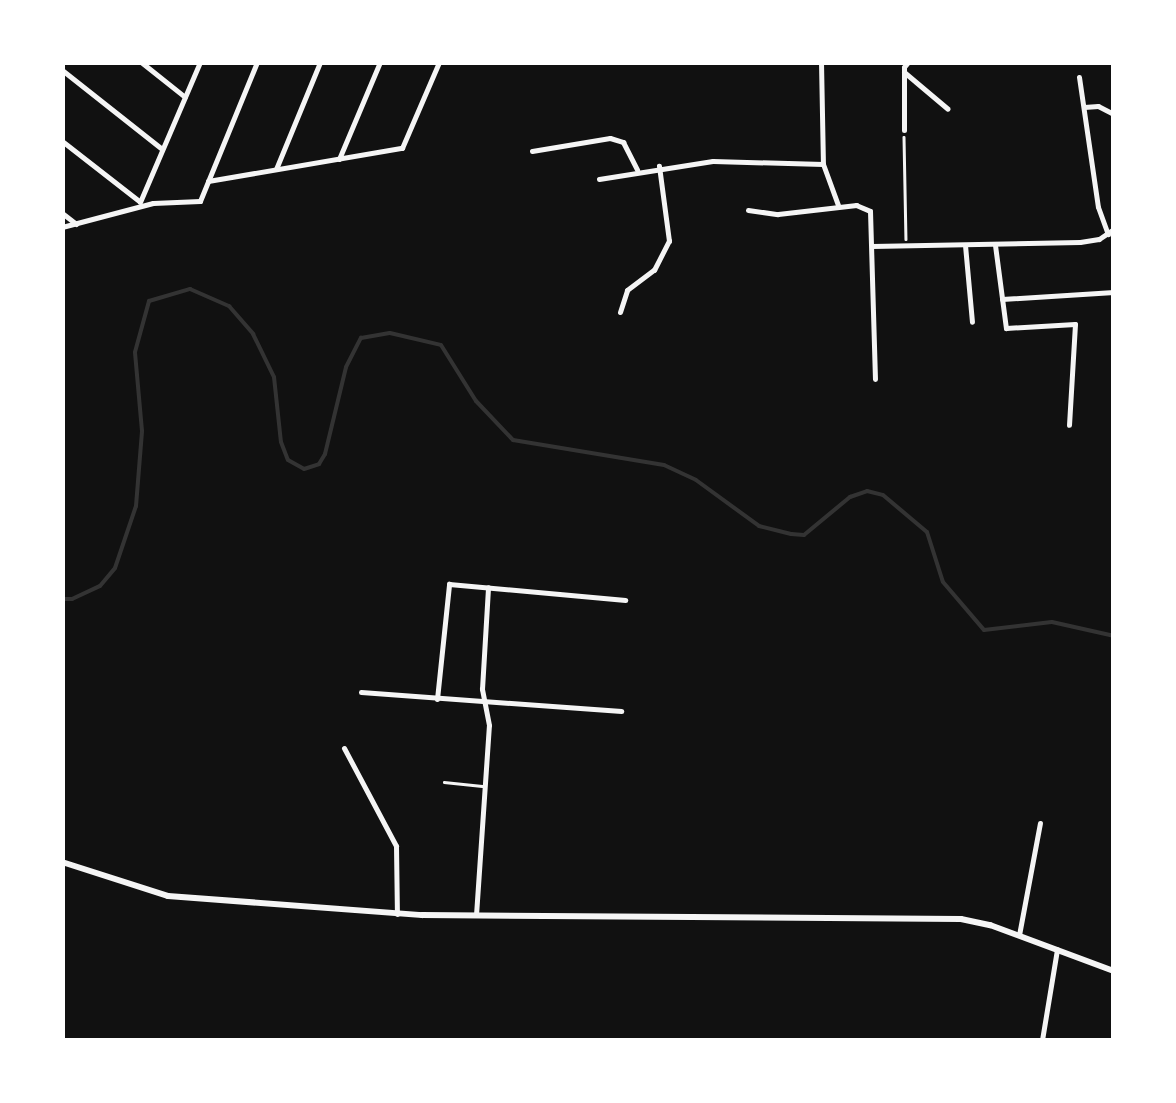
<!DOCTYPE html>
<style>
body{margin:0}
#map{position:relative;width:1176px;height:1103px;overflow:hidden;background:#111;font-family:Inter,sans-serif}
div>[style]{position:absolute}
.stream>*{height:4px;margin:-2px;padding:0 2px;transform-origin:2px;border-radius:2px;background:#333}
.path>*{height:2.5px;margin:-1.25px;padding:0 1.25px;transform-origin:1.25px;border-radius:1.25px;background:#f5f5f5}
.service>*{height:2.5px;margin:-1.25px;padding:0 1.25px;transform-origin:1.25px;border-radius:1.25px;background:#f5f5f5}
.minor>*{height:5px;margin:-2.5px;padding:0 2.5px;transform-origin:2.5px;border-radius:2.5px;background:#f5f5f5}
.tertiary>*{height:6px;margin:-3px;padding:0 3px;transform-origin:3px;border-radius:3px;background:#f5f5f5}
span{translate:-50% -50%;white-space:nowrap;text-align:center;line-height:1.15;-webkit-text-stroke:8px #fff;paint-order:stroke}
.frame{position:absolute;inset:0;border:65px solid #fff;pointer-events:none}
</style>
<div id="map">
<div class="stream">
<div style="left:62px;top:599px;width:10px"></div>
<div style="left:72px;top:599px;width:31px;rotate:-25deg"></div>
<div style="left:100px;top:586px;width:23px;rotate:-50deg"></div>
<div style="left:115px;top:568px;width:65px;rotate:-71.3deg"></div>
<div style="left:136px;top:506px;width:75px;rotate:-85.4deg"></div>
<div style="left:142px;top:431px;width:79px;rotate:-95.1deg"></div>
<div style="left:135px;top:352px;width:53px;rotate:-74.6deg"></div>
<div style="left:149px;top:301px;width:43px;rotate:-16.3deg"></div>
<div style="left:190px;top:289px;width:43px;rotate:23.6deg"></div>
<div style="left:229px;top:306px;width:37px;rotate:49deg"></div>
<div style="left:253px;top:334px;width:48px;rotate:64deg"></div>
<div style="left:274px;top:377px;width:65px;rotate:83.9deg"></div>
<div style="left:281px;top:442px;width:19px;rotate:69deg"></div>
<div style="left:288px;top:460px;width:18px;rotate:29deg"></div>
<div style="left:304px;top:469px;width:16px;rotate:-18deg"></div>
<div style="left:319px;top:464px;width:12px;rotate:-59deg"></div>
<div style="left:325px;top:454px;width:89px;rotate:-76.4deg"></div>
<div style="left:346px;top:367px;width:33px;rotate:-63deg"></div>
<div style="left:361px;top:338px;width:29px;rotate:-10deg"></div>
<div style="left:390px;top:333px;width:52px;rotate:13.2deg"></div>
<div style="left:441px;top:345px;width:66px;rotate:58deg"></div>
<div style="left:476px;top:401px;width:54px;rotate:46.5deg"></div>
<div style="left:513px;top:440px;width:153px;rotate:9.4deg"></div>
<div style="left:664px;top:465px;width:35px;rotate:25deg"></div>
<div style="left:696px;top:480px;width:78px;rotate:36.1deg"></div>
<div style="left:759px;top:526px;width:33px;rotate:14deg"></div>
<div style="left:791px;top:534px;width:13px;rotate:4deg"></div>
<div style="left:804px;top:535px;width:60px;rotate:-39.6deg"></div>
<div style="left:850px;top:497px;width:18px;rotate:-19deg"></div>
<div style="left:867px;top:491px;width:16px;rotate:14deg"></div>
<div style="left:883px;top:495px;width:57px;rotate:40.1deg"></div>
<div style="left:927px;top:532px;width:52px;rotate:72.3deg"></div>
<div style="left:943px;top:582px;width:63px;rotate:49.5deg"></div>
<div style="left:984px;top:630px;width:68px;rotate:-6.7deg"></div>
<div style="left:1052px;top:622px;width:64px;rotate:12.7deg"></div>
</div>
<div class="path">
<div style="left:904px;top:137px;width:102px;rotate:88.9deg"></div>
</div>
<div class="service">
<div style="left:444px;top:782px;width:38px;rotate:6deg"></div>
</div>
<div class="minor">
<div style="left:141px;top:62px;width:56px;rotate:38.5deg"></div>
<div style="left:821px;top:62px;width:102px;rotate:88.9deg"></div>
<div style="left:823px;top:164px;width:44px;rotate:69.9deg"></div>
<div style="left:62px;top:70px;width:127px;rotate:38.3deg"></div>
<div style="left:904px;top:72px;width:57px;rotate:40.1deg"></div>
<div style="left:1079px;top:77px;width:131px;rotate:81.7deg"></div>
<div style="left:1098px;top:207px;width:29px;rotate:70deg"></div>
<div style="left:1084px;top:107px;width:14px;rotate:-4deg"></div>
<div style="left:1098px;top:106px;width:18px;rotate:27deg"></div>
<div style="left:904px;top:130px;width:63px;rotate:-90deg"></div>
<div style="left:904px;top:67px;width:6px;rotate:-51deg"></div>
<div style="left:62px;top:141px;width:98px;rotate:37.9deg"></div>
<div style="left:532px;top:151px;width:79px;rotate:-9.5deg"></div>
<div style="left:610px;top:138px;width:14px;rotate:17deg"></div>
<div style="left:623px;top:142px;width:31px;rotate:63deg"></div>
<div style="left:339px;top:159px;width:105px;rotate:-67.1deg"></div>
<div style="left:276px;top:169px;width:116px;rotate:-67.6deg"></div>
<div style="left:599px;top:179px;width:115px;rotate:-9deg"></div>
<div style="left:713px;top:161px;width:110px;rotate:1.6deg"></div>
<div style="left:208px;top:181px;width:197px;rotate:-9.7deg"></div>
<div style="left:402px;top:148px;width:94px;rotate:-66.7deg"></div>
<div style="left:140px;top:202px;width:152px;rotate:-66.8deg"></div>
<div style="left:748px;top:210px;width:30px;rotate:8deg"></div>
<div style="left:778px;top:214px;width:79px;rotate:-6.6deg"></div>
<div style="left:856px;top:205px;width:15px;rotate:23deg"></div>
<div style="left:870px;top:211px;width:168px;rotate:88.3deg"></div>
<div style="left:62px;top:213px;width:18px;rotate:38deg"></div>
<div style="left:62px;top:227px;width:94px;rotate:-14.8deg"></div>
<div style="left:153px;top:203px;width:47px;rotate:-2.4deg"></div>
<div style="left:200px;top:201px;width:150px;rotate:-67.7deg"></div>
<div style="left:965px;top:245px;width:77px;rotate:84.8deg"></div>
<div style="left:995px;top:245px;width:84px;rotate:82.5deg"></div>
<div style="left:1006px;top:328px;width:69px;rotate:-3.3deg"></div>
<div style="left:1075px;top:324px;width:101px;rotate:93.4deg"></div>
<div style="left:872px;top:246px;width:208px;rotate:-1.1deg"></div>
<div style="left:1080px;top:242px;width:19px;rotate:-9deg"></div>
<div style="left:1099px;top:239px;width:18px;rotate:-34deg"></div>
<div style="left:1002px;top:299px;width:112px;rotate:-3.6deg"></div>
<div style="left:620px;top:312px;width:23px;rotate:-72deg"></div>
<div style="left:627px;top:290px;width:34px;rotate:-37deg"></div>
<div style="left:654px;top:270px;width:33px;rotate:-63deg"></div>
<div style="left:669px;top:241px;width:76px;rotate:-97.6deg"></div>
<div style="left:361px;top:692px;width:261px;rotate:4.2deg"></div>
<div style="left:437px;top:699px;width:116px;rotate:-84deg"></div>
<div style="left:449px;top:584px;width:177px;rotate:5.2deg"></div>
<div style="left:344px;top:748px;width:111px;rotate:62deg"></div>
<div style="left:396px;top:846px;width:68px;rotate:89.2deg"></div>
<div style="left:476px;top:915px;width:190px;rotate:-86.1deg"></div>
<div style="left:489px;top:725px;width:37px;rotate:-101deg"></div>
<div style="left:482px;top:689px;width:102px;rotate:-86.6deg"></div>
<div style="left:1019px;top:935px;width:114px;rotate:-79.4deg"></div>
<div style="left:1042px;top:1040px;width:92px;rotate:-80.6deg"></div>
</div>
<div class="tertiary">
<div style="left:62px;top:862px;width:111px;rotate:17.8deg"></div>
<div style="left:168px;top:896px;width:255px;rotate:4.3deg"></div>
<div style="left:422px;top:915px;width:539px;rotate:0.43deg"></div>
<div style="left:961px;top:919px;width:30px;rotate:12deg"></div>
<div style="left:990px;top:925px;width:132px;rotate:20.4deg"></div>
</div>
<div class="frame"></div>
</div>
